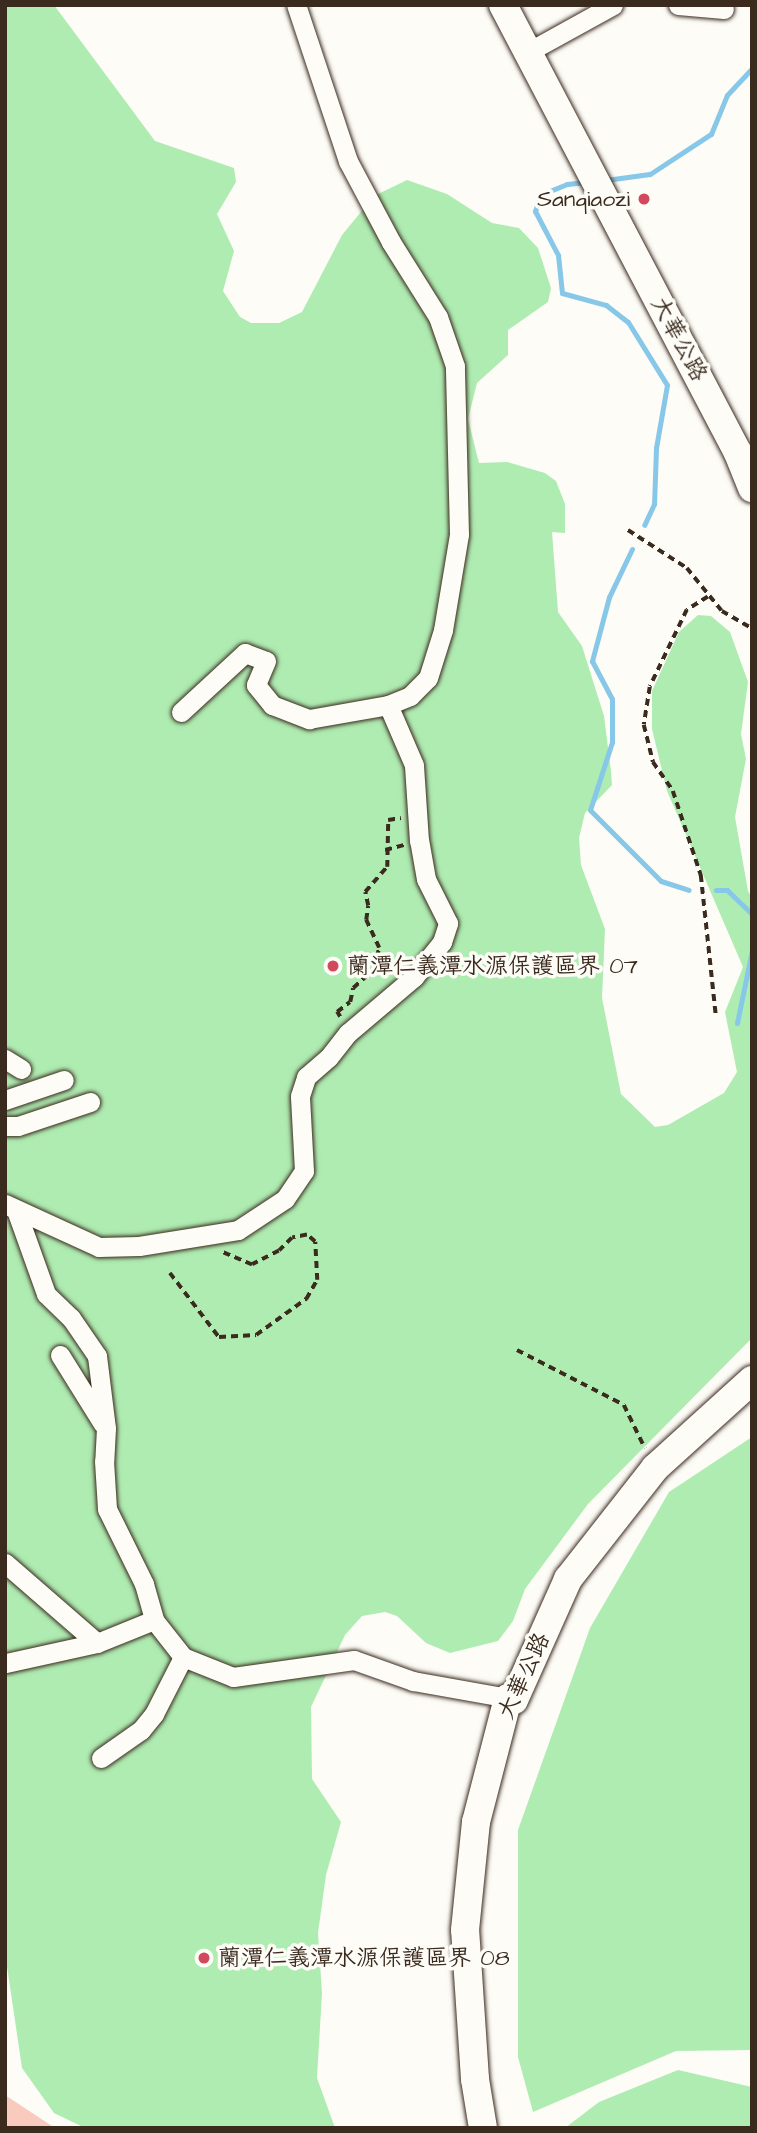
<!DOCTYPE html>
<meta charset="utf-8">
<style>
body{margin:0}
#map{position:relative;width:757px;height:2133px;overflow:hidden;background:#fdfcf7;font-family:"Architects Daughter","LXGW WenKai TC",sans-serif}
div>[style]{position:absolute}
.green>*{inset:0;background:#afecb2}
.stream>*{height:5px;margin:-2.5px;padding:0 2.5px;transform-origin:2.5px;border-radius:2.5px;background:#87c7e8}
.building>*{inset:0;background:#f9cabe}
.path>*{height:3.5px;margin-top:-1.75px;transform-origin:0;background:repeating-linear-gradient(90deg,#3b2a1e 0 7px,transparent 0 12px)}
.roads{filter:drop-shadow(0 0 2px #3b2a1e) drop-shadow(0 0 2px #3b2a1e)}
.street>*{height:19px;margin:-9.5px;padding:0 9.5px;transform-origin:9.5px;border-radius:9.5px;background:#fdfcf7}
.secondary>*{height:28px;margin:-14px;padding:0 14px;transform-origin:14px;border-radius:14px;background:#fdfcf7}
.dots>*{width:19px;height:19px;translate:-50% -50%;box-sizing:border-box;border:4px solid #fdfcf7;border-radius:50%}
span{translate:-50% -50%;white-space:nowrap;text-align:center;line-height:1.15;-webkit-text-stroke:7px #fdfcf7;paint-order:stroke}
.poi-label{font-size:23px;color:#3b2a1e}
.right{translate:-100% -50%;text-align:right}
.left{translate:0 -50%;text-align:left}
.street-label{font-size:23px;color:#3b2a1e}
.frame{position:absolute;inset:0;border:7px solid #3b2a1e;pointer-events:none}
</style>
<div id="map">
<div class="green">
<div style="clip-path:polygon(5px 5px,54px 5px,155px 141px,234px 168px,236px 182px,217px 214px,234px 251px,223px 291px,240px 317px,251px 323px,279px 323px,302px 312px,342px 235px,374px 196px,407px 180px,447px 194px,492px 223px,519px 228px,538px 248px,551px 288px,548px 302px,508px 330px,508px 355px,477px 383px,468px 419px,479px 463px,507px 462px,545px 473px,556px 481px,565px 504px,565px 533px,552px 532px,558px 612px,582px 646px,604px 716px,611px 771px,612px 785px,585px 813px,579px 838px,581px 865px,605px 929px,602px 998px,621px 1094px,655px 1127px,668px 1125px,724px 1093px,737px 1072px,725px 1012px,743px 967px,667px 791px,652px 729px,652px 691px,679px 632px,698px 615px,711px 616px,730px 632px,748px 682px,741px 734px,746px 759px,735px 817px,748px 891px,752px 898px,752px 1338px,588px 1504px,525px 1589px,513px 1621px,498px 1641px,450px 1653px,426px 1643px,397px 1616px,385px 1612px,362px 1616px,345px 1635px,311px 1707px,312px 1779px,341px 1822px,326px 1875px,318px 1933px,322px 1993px,317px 2078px,335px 2128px,85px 2128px,54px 2113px,22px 2068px,5px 1953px)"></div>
<div style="clip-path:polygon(752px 1437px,752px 2050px,676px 2051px,533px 2112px,518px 2057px,518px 1830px,590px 1628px,669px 1492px)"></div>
<div style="clip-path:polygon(678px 2070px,752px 2087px,752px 2128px,565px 2128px,599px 2102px)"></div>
</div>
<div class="stream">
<div style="left:606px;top:180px;width:44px;rotate:-7.8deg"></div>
<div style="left:650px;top:174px;width:73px;rotate:-33.3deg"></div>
<div style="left:711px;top:134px;width:42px;rotate:-67.7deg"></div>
<div style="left:727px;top:95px;width:37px;rotate:-47deg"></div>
<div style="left:586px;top:182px;width:19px;rotate:174deg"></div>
<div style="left:567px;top:184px;width:29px;rotate:158deg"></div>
<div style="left:540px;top:195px;width:17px;rotate:107deg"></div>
<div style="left:535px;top:211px;width:50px;rotate:62.4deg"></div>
<div style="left:558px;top:255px;width:38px;rotate:84deg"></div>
<div style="left:562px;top:293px;width:46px;rotate:15.3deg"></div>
<div style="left:606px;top:305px;width:28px;rotate:38deg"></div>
<div style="left:628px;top:322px;width:74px;rotate:58.2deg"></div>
<div style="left:667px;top:385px;width:64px;rotate:99.9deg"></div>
<div style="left:656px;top:448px;width:56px;rotate:92deg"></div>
<div style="left:654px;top:504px;width:23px;rotate:115deg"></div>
<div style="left:632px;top:549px;width:53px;rotate:115.6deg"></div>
<div style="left:609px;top:597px;width:66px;rotate:104.9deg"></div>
<div style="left:592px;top:661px;width:43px;rotate:62.2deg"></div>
<div style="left:612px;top:699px;width:43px;rotate:90deg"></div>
<div style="left:612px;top:742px;width:71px;rotate:107.9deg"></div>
<div style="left:590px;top:810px;width:100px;rotate:45deg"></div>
<div style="left:661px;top:881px;width:29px;rotate:18deg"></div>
<div style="left:716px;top:890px;width:11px"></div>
<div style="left:727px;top:890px;width:35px;rotate:44deg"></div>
<div style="left:737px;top:1023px;width:75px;rotate:-78.4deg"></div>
</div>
<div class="building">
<div style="clip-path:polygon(5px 2095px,55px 2128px,5px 2128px)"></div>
</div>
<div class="path">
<div style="left:628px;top:530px;width:70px;rotate:32.8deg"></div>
<div style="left:687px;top:568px;width:55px;rotate:50.9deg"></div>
<div style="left:722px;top:611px;width:34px;rotate:30deg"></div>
<div style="left:708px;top:597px;width:25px;rotate:148deg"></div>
<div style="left:687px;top:610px;width:85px;rotate:115.7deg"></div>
<div style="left:650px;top:687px;width:38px;rotate:99deg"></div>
<div style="left:644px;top:725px;width:38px;rotate:76deg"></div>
<div style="left:653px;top:762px;width:35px;rotate:55deg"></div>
<div style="left:673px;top:791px;width:89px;rotate:71.6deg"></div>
<div style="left:701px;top:875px;width:142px;rotate:83.9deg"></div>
<div style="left:385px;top:850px;width:20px;rotate:-15deg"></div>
<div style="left:340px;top:1017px;width:6px;rotate:-121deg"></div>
<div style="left:337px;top:1012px;width:16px;rotate:-38deg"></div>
<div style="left:350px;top:1002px;width:14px;rotate:-78deg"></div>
<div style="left:353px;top:988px;width:28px;rotate:-42deg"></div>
<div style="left:374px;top:969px;width:22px;rotate:-77deg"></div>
<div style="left:379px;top:948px;width:31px;rotate:-115deg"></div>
<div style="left:366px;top:920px;width:14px;rotate:-82deg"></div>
<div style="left:368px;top:906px;width:14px;rotate:-102deg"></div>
<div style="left:365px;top:892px;width:33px;rotate:-49deg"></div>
<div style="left:387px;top:867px;width:47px;rotate:-88.8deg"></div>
<div style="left:388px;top:820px;width:13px;rotate:-9deg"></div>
<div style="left:170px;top:1273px;width:81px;rotate:52.6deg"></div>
<div style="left:219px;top:1337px;width:37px;rotate:-3deg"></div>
<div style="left:256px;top:1335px;width:62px;rotate:-35.8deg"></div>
<div style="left:306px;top:1299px;width:22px;rotate:-60deg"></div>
<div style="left:317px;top:1280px;width:38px;rotate:-93deg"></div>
<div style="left:315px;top:1242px;width:11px;rotate:-139deg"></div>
<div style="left:307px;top:1235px;width:15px;rotate:169deg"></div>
<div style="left:292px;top:1238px;width:18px;rotate:135deg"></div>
<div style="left:279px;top:1251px;width:30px;rotate:153deg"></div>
<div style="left:252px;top:1265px;width:33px;rotate:-157deg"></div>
<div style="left:517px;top:1350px;width:120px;rotate:27.2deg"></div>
<div style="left:624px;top:1405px;width:48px;rotate:64deg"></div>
</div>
<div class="roads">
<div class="street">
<div style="left:678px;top:5px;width:46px;rotate:5deg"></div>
<div style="left:528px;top:52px;width:97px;rotate:-28.9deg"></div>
<div style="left:181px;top:712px;width:87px;rotate:-42.7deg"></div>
<div style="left:245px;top:653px;width:22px;rotate:21deg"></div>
<div style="left:266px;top:661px;width:26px;rotate:113deg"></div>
<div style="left:256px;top:685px;width:26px;rotate:51deg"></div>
<div style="left:272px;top:705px;width:40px;rotate:21deg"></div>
<div style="left:309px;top:719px;width:80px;rotate:-10deg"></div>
<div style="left:5px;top:1059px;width:19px;rotate:32deg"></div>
<div style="left:5px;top:1100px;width:62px;rotate:-18.7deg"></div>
<div style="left:5px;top:1126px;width:13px"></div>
<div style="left:18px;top:1126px;width:76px;rotate:-18.4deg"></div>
<div style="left:5px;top:1204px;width:103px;rotate:24.6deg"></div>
<div style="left:99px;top:1247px;width:40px;rotate:-1.4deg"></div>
<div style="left:139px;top:1246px;width:100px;rotate:-9.2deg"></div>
<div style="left:238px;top:1230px;width:56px;rotate:-33.4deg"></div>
<div style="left:285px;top:1199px;width:34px;rotate:-56deg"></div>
<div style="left:304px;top:1171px;width:75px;rotate:-93.1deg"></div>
<div style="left:300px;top:1096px;width:20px;rotate:-72deg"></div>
<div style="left:306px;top:1077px;width:30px;rotate:-41deg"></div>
<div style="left:329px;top:1057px;width:31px;rotate:-52deg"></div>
<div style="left:348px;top:1033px;width:87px;rotate:-40.3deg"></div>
<div style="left:414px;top:977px;width:45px;rotate:-51.3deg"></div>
<div style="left:442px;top:942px;width:20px;rotate:-72deg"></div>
<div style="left:448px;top:923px;width:49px;rotate:-116.6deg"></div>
<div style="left:426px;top:879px;width:39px;rotate:-100deg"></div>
<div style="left:419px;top:841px;width:76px;rotate:-93.8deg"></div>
<div style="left:414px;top:765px;width:65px;rotate:-113.4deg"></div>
<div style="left:388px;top:705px;width:24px;rotate:-22deg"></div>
<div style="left:410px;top:696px;width:25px;rotate:-45deg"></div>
<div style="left:428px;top:678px;width:50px;rotate:-72.6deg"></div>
<div style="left:443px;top:630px;width:97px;rotate:-80.5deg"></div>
<div style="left:459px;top:534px;width:168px;rotate:-91.4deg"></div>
<div style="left:455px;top:366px;width:52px;rotate:-109.1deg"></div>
<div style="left:438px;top:317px;width:89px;rotate:-122.1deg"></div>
<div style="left:391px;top:242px;width:92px;rotate:-118deg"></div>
<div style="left:348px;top:161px;width:164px;rotate:-108.4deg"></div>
<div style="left:16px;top:1210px;width:89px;rotate:70.3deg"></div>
<div style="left:46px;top:1294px;width:35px;rotate:44deg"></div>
<div style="left:71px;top:1318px;width:46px;rotate:55.6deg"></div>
<div style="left:97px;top:1356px;width:73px;rotate:82.9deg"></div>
<div style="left:106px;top:1428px;width:33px;rotate:93deg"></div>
<div style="left:104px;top:1461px;width:48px;rotate:86.4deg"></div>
<div style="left:107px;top:1509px;width:84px;rotate:63.7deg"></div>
<div style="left:144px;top:1584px;width:37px;rotate:74deg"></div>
<div style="left:154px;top:1620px;width:47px;rotate:51.9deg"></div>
<div style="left:183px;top:1657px;width:54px;rotate:21.8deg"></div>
<div style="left:233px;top:1677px;width:122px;rotate:-8deg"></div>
<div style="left:354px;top:1660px;width:63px;rotate:19.6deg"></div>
<div style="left:413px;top:1681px;width:97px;rotate:10.1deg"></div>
<div style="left:60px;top:1355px;width:81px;rotate:58.1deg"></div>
<div style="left:5px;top:1563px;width:122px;rotate:41deg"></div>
<div style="left:97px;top:1643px;width:61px;rotate:-22deg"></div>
<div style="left:6px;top:1663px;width:93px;rotate:-12.4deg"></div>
<div style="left:101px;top:1758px;width:49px;rotate:-35deg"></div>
<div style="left:141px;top:1730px;width:21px;rotate:-51deg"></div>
<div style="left:154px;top:1714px;width:64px;rotate:-63deg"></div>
</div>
<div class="secondary">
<div style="left:503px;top:5px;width:506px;rotate:62.32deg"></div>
<div style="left:738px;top:453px;width:38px;rotate:68deg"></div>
<div style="left:483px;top:2128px;width:50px;rotate:-99.3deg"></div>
<div style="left:475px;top:2079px;width:149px;rotate:-93.8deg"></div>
<div style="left:465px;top:1930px;width:109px;rotate:-84.2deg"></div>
<div style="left:476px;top:1822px;width:128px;rotate:-75.5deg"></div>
<div style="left:508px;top:1698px;width:6px;rotate:18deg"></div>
<div style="left:514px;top:1700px;width:133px;rotate:-65.9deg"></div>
<div style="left:568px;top:1579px;width:141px;rotate:-51.9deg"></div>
<div style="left:655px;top:1468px;width:131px;rotate:-42.2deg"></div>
</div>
</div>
<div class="dots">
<div style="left:644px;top:199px;background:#d1495b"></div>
<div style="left:333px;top:966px;background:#d1495b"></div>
<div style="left:204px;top:1958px;background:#d1495b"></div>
</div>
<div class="poi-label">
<span class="right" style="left:630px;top:199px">Sanqiaozi</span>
<span class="left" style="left:347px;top:966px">蘭潭仁義潭水源保護區界 07</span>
<span class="left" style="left:218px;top:1958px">蘭潭仁義潭水源保護區界 08</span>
</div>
<div class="street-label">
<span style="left:679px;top:339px;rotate:62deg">大華公路</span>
<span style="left:524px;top:1676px;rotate:-65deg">大華公路</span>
</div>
<div class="frame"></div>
</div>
